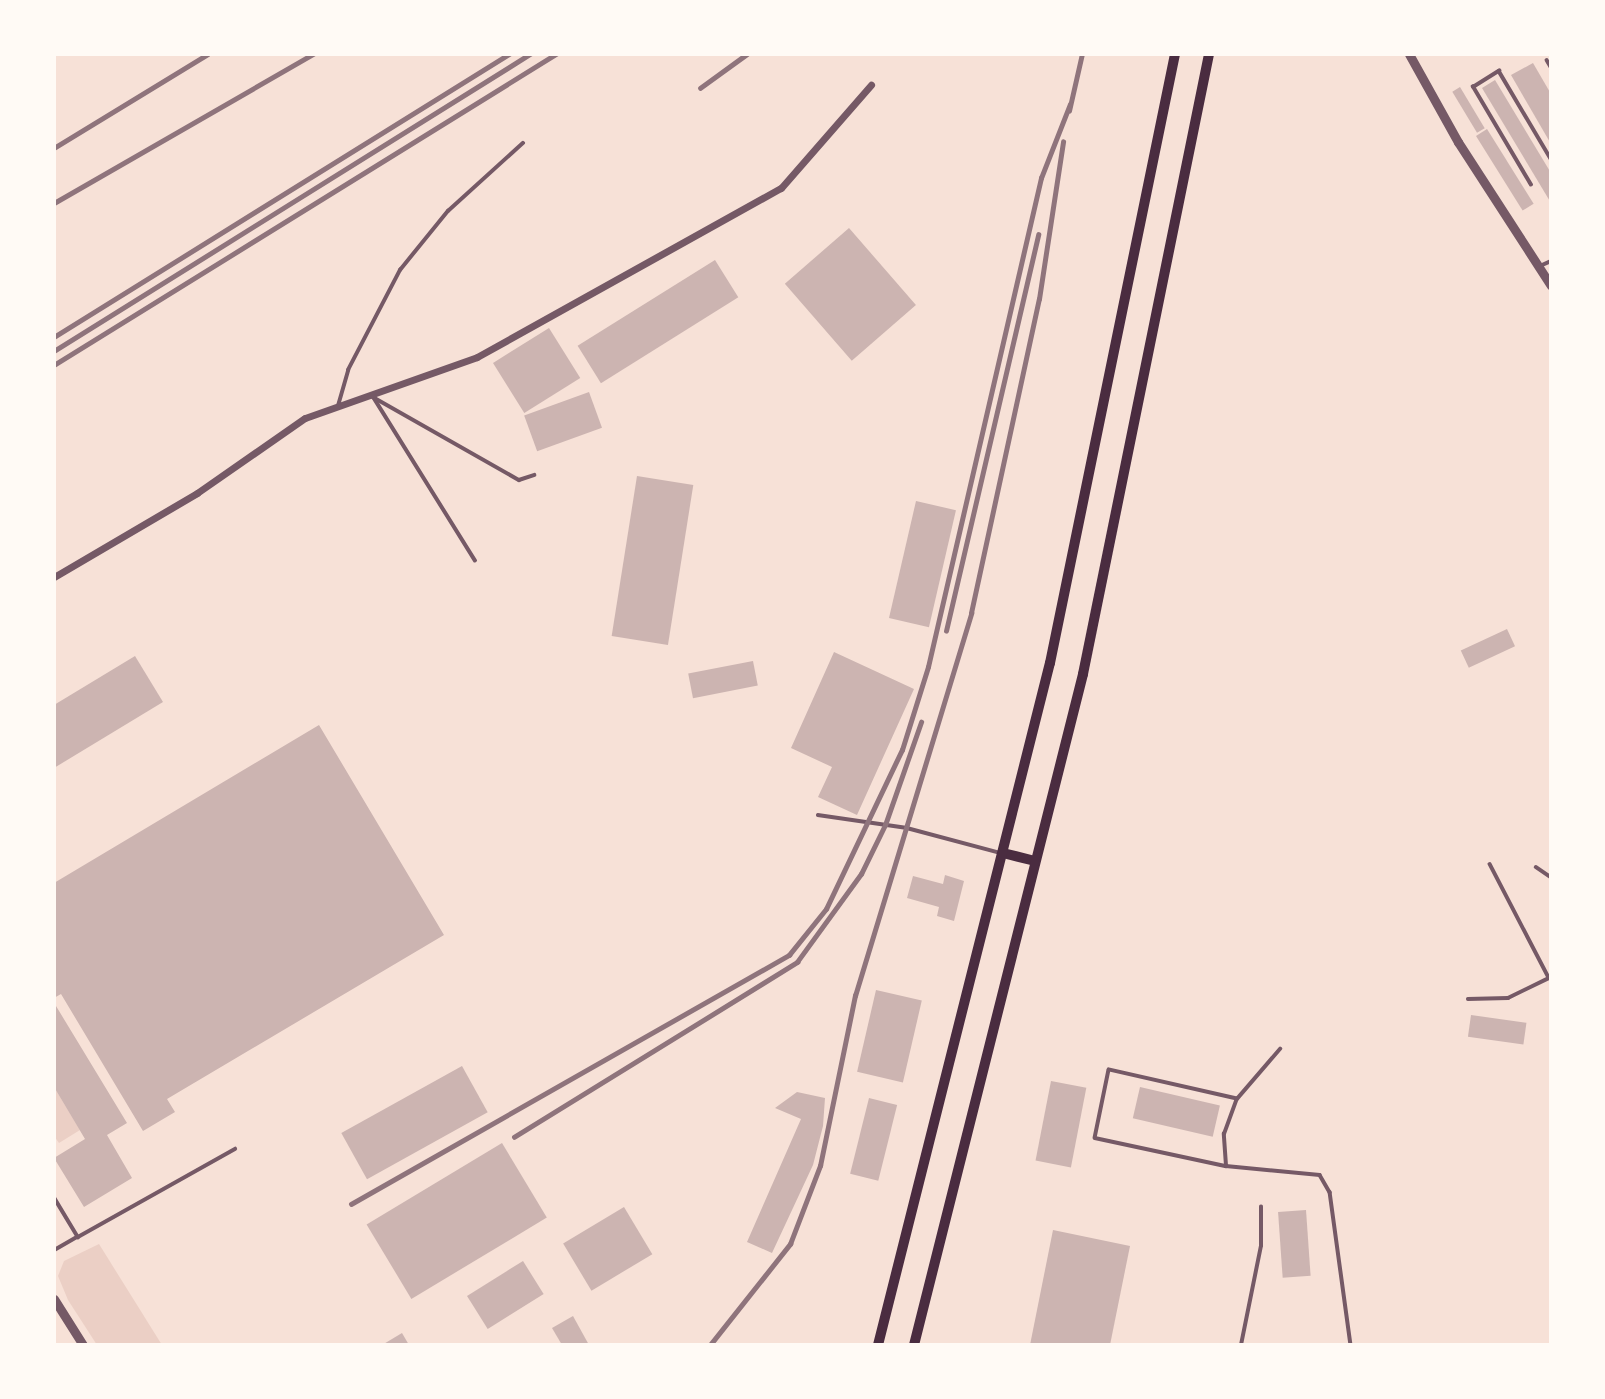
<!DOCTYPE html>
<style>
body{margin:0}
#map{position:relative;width:1605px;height:1399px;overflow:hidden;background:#f7e1d7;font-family:"Nunito Sans",sans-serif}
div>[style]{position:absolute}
.green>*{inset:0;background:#ebcfc5}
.building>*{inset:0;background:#ccb4b1;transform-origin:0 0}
.service>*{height:3.5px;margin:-1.75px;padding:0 1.75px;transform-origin:1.75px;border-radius:1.75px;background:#755966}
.minor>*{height:7px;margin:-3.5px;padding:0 3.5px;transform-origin:3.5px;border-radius:3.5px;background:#755966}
.tertiary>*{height:9px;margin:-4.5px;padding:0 4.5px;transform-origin:4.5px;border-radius:4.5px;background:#755966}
.primary>*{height:10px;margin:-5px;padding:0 5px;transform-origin:5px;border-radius:5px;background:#4a2c40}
.rail>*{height:4.5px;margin:-2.25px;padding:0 2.25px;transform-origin:2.25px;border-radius:2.25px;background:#8f747c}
span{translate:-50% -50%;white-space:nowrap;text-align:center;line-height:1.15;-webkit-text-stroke:5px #fffaf5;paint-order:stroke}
.frame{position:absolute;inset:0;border:56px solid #fffaf5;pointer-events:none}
</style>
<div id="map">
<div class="green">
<div style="clip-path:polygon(54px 1087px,80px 1130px,59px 1143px,54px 1136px)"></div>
<div style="clip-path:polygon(99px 1244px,162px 1345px,97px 1345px,68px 1300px,58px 1276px,64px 1261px)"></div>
</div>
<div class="building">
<div style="clip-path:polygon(1533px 63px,1551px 94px,1551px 144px,1511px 75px)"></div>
<div style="clip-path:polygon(1495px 80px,1551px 173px,1551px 203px,1482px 88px)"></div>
<div style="left:1460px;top:87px;width:48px;height:9px;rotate:59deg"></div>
<div style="left:1487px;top:129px;width:88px;height:13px;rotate:58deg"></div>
<div style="left:849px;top:228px;width:102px;height:85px;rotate:49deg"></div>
<div style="left:715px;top:260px;width:44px;height:162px;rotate:58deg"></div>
<div style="left:549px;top:328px;width:59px;height:66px;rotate:58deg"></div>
<div style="left:589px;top:392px;width:38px;height:69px;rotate:70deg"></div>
<div style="left:637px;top:476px;width:57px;height:162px;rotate:9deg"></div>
<div style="left:916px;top:501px;width:41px;height:120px;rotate:13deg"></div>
<div style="left:1507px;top:629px;width:19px;height:51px;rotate:65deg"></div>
<div style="clip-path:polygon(834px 652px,914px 689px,857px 815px,818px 797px,832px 767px,791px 748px)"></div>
<div style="clip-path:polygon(135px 656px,163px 702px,54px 768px,54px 705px)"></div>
<div style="left:753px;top:661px;width:25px;height:66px;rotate:79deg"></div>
<div style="clip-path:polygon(319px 725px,444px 935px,167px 1099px,175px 1112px,143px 1131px,61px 994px,54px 998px,54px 883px)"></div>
<div style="clip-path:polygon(945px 875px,964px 881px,954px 921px,937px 916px,939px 907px,907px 898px,913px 876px,943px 884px)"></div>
<div style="left:876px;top:990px;width:47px;height:84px;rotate:13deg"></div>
<div style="clip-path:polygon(56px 1006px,127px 1123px,107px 1135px,132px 1178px,84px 1207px,54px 1158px,85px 1139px,54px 1087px)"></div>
<div style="left:1471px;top:1015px;width:56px;height:22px;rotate:8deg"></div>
<div style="left:462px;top:1066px;width:53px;height:138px;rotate:61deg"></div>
<div style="left:1051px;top:1081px;width:36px;height:81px;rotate:11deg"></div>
<div style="left:1140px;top:1087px;width:82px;height:32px;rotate:13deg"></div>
<div style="clip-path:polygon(797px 1092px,825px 1098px,823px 1126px,813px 1165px,772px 1253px,747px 1242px,801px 1119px,775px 1108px)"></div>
<div style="left:869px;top:1098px;width:29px;height:78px;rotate:14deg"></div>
<div style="left:502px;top:1143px;width:87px;height:158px;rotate:59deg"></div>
<div style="left:624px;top:1207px;width:55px;height:71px;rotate:59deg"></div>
<div style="left:1306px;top:1210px;width:66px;height:28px;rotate:86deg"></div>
<div style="clip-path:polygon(1053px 1230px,1130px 1246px,1110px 1345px,1030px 1345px)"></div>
<div style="left:523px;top:1261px;width:39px;height:66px;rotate:58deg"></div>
<div style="clip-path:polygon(573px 1316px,589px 1345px,562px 1345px,552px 1328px)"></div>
<div style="clip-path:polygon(402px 1333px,409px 1345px,382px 1345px)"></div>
</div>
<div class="service">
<div style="left:1547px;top:60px;width:8px;rotate:60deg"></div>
<div style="left:1531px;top:185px;width:114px;rotate:-120.6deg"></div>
<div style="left:1473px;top:87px;width:31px;rotate:-32deg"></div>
<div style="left:1499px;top:71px;width:102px;rotate:59.4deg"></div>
<div style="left:1540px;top:266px;width:12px;rotate:-24deg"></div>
<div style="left:338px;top:406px;width:37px;rotate:-74deg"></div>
<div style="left:348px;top:370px;width:113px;rotate:-62.5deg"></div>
<div style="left:400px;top:270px;width:76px;rotate:-50.9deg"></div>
<div style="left:448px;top:211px;width:101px;rotate:-42.2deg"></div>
<div style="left:475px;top:561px;width:193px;rotate:-121.9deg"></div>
<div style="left:373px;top:397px;width:168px;rotate:29.6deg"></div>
<div style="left:519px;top:480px;width:16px;rotate:-18deg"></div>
<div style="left:818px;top:815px;width:90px;rotate:8.3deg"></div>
<div style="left:907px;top:828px;width:97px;rotate:14.9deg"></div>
<div style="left:1490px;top:864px;width:128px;rotate:62.6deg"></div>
<div style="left:1536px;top:867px;width:18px;rotate:34deg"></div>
<div style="left:1468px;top:999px;width:40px;rotate:-1.4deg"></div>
<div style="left:1508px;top:998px;width:46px;rotate:-26deg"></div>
<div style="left:1237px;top:1099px;width:66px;rotate:-49.3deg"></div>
<div style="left:1226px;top:1166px;width:32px;rotate:-94deg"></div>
<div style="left:1224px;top:1134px;width:37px;rotate:-70deg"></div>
<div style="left:1237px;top:1099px;width:131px;rotate:-167.2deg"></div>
<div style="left:1109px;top:1070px;width:69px;rotate:101.6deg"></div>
<div style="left:1095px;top:1138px;width:134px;rotate:12.1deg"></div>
<div style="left:1226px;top:1166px;width:94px;rotate:5.5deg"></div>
<div style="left:1320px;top:1175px;width:20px;rotate:60deg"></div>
<div style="left:1330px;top:1192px;width:154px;rotate:82.2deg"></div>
<div style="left:54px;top:1197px;width:47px;rotate:59deg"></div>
<div style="left:78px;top:1237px;width:28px;rotate:150deg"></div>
<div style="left:78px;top:1237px;width:180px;rotate:-29.3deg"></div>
<div style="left:1241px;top:1345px;width:101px;rotate:-78.6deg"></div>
<div style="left:1261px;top:1246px;width:39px;rotate:-90deg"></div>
</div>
<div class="minor">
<div style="left:54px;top:577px;width:166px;rotate:-30.4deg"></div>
<div style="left:197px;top:493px;width:131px;rotate:-34.8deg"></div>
<div style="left:305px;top:418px;width:182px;rotate:-19.5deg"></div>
<div style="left:477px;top:357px;width:348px;rotate:-29.1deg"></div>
<div style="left:781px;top:188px;width:137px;rotate:-48.9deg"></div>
</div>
<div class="tertiary">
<div style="left:1409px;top:54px;width:101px;rotate:60.9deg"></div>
<div style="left:1458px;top:142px;width:171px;rotate:57.1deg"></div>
<div style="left:54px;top:1299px;width:54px;rotate:57.8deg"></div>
</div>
<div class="primary">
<div style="left:1003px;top:853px;width:33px;rotate:14deg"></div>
<div style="left:878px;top:1345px;width:703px;rotate:-75.85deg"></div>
<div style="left:1050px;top:663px;width:622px;rotate:-78.4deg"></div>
<div style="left:914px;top:1345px;width:692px;rotate:-75.86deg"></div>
<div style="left:1083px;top:674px;width:633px;rotate:-78.51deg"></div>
</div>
<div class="rail">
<div style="left:700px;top:88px;width:58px;rotate:-35.9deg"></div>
<div style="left:1069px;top:111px;width:58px;rotate:-77.2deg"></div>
<div style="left:54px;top:148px;width:180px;rotate:-31.4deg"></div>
<div style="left:54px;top:203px;width:299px;rotate:-29.9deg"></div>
<div style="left:54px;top:337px;width:536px;rotate:-31.88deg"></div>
<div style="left:54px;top:351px;width:561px;rotate:-31.96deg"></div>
<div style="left:54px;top:365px;width:591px;rotate:-31.78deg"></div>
<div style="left:946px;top:631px;width:407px;rotate:-76.9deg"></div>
<div style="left:514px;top:1137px;width:333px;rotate:-31.7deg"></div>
<div style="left:797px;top:962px;width:109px;rotate:-54deg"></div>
<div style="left:861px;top:874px;width:55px;rotate:-63.9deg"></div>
<div style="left:885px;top:825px;width:109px;rotate:-70.7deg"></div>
<div style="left:351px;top:1204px;width:504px;rotate:-29.62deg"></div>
<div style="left:789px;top:955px;width:59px;rotate:-51.2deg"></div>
<div style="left:826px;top:909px;width:176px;rotate:-64.5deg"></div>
<div style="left:902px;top:750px;width:87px;rotate:-72.6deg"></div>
<div style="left:928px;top:667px;width:502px;rotate:-76.99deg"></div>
<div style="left:1041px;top:178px;width:79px;rotate:-68.6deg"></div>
<div style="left:710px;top:1345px;width:129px;rotate:-51.6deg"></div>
<div style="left:790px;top:1244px;width:84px;rotate:-69deg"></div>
<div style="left:820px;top:1166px;width:174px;rotate:-78.4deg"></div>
<div style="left:855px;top:996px;width:400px;rotate:-73.1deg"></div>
<div style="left:971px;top:613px;width:321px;rotate:-77.8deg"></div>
<div style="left:1039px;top:299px;width:159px;rotate:-81.3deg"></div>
</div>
<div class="frame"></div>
</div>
